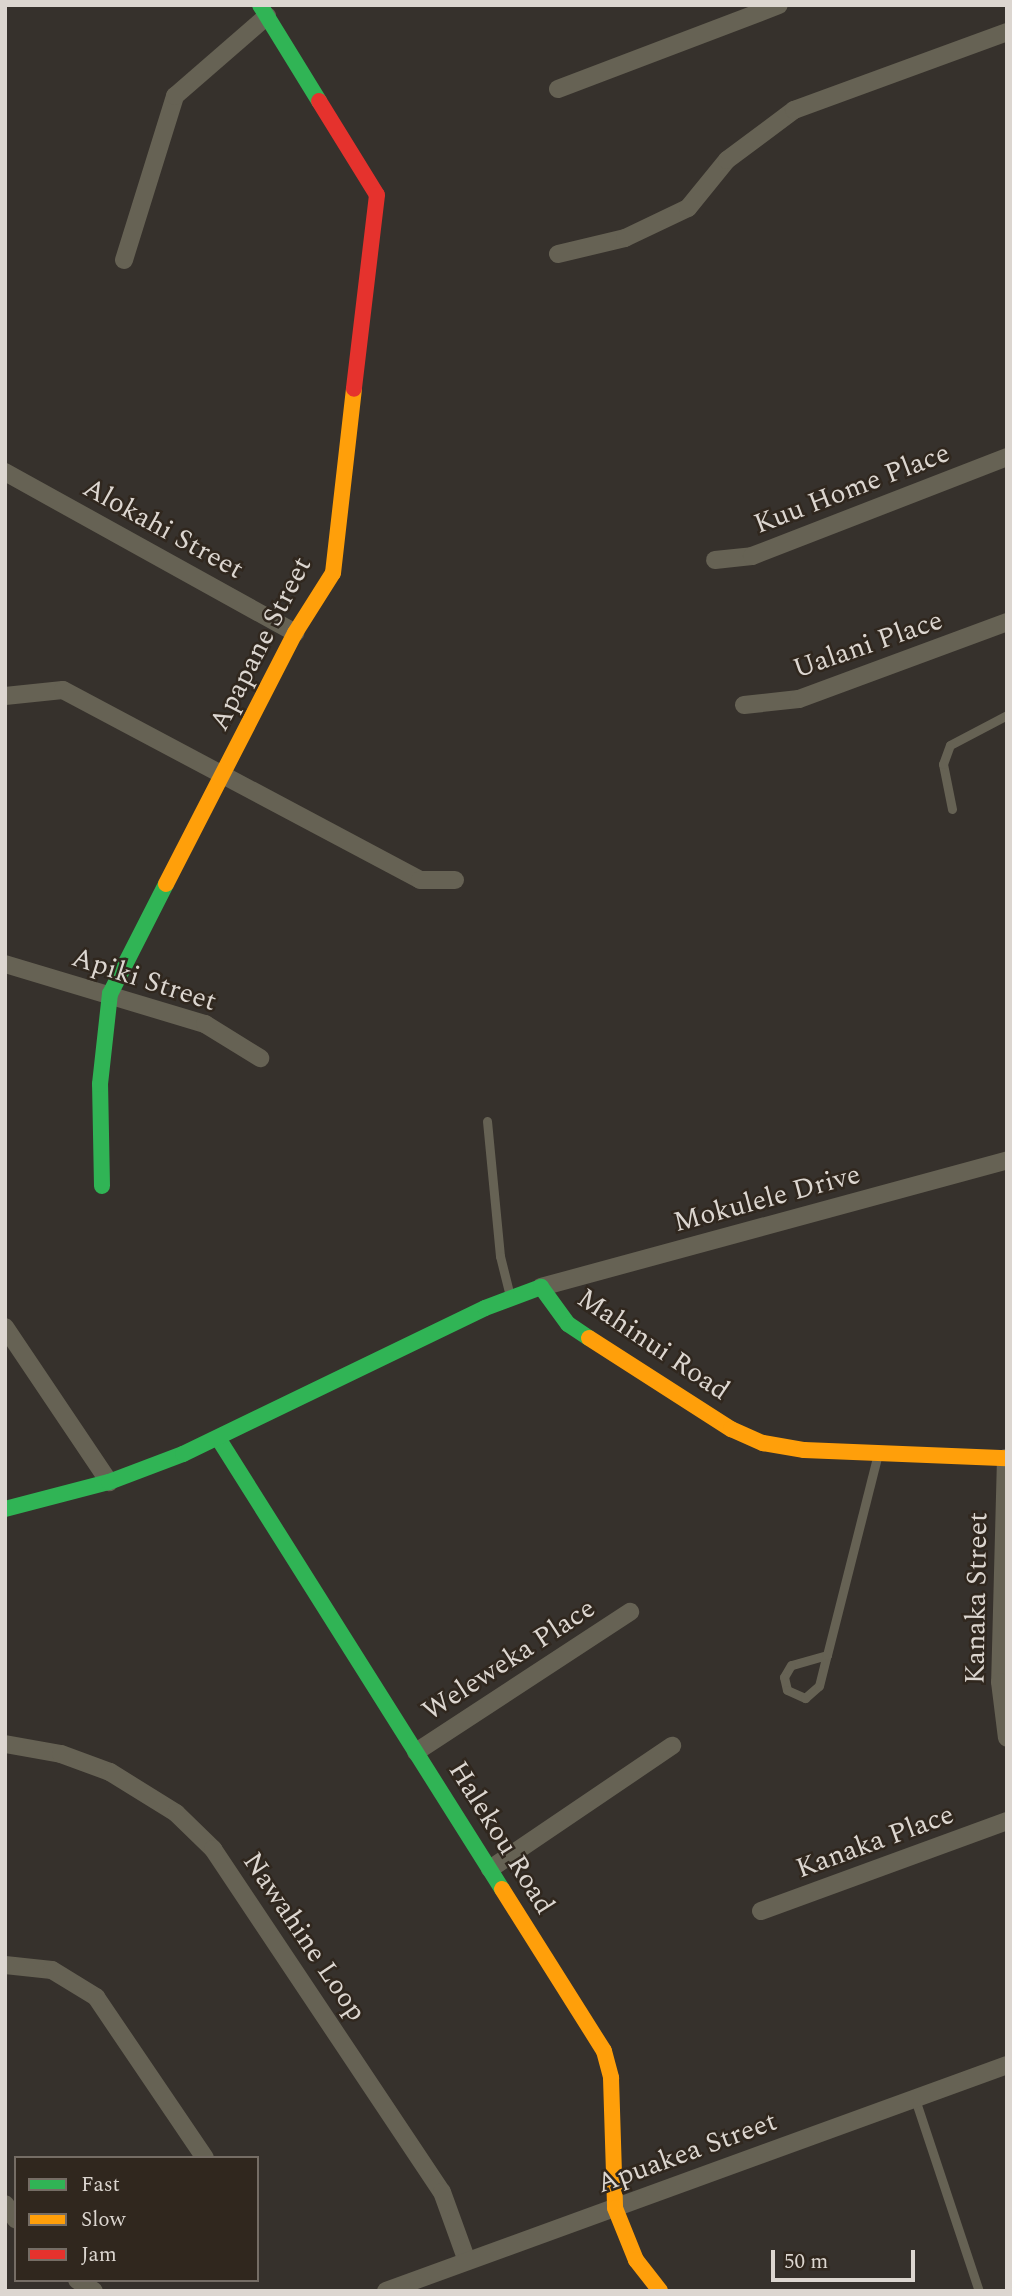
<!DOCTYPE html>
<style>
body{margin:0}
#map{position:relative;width:1012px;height:2296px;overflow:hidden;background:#36312c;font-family:Spectral,serif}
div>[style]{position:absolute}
.lane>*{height:9px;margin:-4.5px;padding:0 4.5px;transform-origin:4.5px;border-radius:4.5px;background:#666254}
.street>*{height:18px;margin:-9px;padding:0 9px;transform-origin:9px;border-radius:9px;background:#666254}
.fast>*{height:16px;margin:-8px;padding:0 8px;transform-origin:8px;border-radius:8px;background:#30b455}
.slow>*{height:16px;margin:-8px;padding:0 8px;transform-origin:8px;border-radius:8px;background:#ff9f0a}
.jam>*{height:16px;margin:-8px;padding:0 8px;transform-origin:8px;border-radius:8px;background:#e5322d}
span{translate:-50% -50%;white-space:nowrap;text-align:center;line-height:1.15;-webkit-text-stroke:5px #30271e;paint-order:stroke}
.street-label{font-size:28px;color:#dcd6d0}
.frame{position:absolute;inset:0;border:7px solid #dcd6d0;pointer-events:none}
.legend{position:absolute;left:14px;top:2156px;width:245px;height:126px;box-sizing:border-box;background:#30271e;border:2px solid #756d65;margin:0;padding:9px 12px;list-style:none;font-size:21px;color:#dcd6d0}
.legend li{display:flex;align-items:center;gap:14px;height:35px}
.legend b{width:35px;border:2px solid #756d65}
.scale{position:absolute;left:771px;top:2250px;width:144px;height:32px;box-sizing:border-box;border:4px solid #dcd6d0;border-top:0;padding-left:9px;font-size:21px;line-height:24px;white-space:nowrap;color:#dcd6d0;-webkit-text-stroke:5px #30271e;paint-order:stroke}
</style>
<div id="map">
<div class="lane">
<div style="left:952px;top:809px;width:46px;rotate:-101.3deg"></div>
<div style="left:943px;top:764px;width:20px;rotate:-70deg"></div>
<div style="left:950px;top:745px;width:64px;rotate:-27.8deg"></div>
<div style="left:487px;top:1121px;width:136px;rotate:84.5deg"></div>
<div style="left:500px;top:1256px;width:41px;rotate:76deg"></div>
<div style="left:827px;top:1655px;width:37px;rotate:164deg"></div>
<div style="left:791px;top:1665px;width:14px;rotate:120deg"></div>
<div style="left:784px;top:1677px;width:13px;rotate:77deg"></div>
<div style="left:787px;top:1690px;width:20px;rotate:24deg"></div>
<div style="left:805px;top:1698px;width:18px;rotate:-41deg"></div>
<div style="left:819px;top:1686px;width:32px;rotate:-76deg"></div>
<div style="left:827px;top:1655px;width:207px;rotate:-75.8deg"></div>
<div style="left:915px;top:2099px;width:202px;rotate:71.6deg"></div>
</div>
<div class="street">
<div style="left:558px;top:89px;width:236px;rotate:-20.8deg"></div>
<div style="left:558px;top:254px;width:69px;rotate:-13.4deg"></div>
<div style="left:625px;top:238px;width:70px;rotate:-25.5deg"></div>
<div style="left:688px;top:208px;width:62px;rotate:-50.9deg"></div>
<div style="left:727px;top:160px;width:84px;rotate:-36.7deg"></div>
<div style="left:794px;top:110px;width:227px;rotate:-20.1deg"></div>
<div style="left:124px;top:260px;width:172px;rotate:-72.7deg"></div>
<div style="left:175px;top:96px;width:122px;rotate:-41deg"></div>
<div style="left:5px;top:472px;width:332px;rotate:29deg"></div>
<div style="left:715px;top:560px;width:37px;rotate:-6deg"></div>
<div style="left:752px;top:556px;width:274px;rotate:-21.2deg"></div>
<div style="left:5px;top:696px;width:58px;rotate:-5.9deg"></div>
<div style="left:63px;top:690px;width:404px;rotate:28deg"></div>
<div style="left:420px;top:880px;width:35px"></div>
<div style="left:744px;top:705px;width:55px;rotate:-6.2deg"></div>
<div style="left:799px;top:699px;width:222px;rotate:-20.3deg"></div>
<div style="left:5px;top:964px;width:209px;rotate:16.7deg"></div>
<div style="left:205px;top:1024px;width:65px;rotate:31.7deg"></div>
<div style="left:541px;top:1287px;width:483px;rotate:-15.2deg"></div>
<div style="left:5px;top:1327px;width:187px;rotate:56.1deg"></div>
<div style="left:1006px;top:1458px;width:224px;rotate:91.5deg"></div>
<div style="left:1000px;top:1682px;width:56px;rotate:82.9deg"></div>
<div style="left:5px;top:1744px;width:57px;rotate:10.1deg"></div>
<div style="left:61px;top:1754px;width:52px;rotate:20.2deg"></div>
<div style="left:110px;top:1772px;width:78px;rotate:31.8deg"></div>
<div style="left:176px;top:1813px;width:52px;rotate:44.2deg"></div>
<div style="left:213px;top:1849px;width:412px;rotate:56.3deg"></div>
<div style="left:442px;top:2192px;width:73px;rotate:70.1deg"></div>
<div style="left:416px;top:1752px;width:256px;rotate:-33.2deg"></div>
<div style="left:490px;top:1869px;width:220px;rotate:-34.1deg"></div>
<div style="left:761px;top:1911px;width:262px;rotate:-20.1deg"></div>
<div style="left:5px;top:1965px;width:47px;rotate:6.1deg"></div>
<div style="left:52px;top:1970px;width:52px;rotate:31.5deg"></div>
<div style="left:96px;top:1997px;width:194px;rotate:55.9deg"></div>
<div style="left:5px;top:2204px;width:19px;rotate:55deg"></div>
<div style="left:77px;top:2280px;width:20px;rotate:33deg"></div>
<div style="left:386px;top:2291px;width:661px;rotate:-20deg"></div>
</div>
<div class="fast">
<div style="left:260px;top:5px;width:113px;rotate:58.4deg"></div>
<div style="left:102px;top:1186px;width:102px;rotate:-91.1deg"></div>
<div style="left:100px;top:1084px;width:91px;rotate:-83.7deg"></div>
<div style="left:110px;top:994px;width:123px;rotate:-63deg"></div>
<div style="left:218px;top:1438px;width:533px;rotate:57.8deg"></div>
<div style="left:5px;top:1509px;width:107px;rotate:-14.6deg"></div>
<div style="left:109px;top:1482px;width:79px;rotate:-20.7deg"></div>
<div style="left:183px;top:1454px;width:335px;rotate:-25.8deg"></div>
<div style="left:485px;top:1308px;width:60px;rotate:-20.6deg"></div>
<div style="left:541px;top:1287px;width:46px;rotate:53.9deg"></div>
<div style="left:568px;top:1324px;width:25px;rotate:34deg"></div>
</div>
<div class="slow">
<div style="left:166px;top:884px;width:282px;rotate:-62.8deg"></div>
<div style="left:295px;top:633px;width:71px;rotate:-57.7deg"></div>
<div style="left:333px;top:573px;width:185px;rotate:-83.5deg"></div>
<div style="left:589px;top:1338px;width:169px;rotate:32.7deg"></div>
<div style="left:731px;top:1429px;width:35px;rotate:24deg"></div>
<div style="left:763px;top:1443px;width:42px;rotate:9.7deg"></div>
<div style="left:804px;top:1450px;width:203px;rotate:2.3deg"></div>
<div style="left:502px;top:1889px;width:191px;rotate:57.8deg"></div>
<div style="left:604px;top:2051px;width:28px;rotate:75deg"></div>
<div style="left:611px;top:2078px;width:130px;rotate:88.2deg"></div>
<div style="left:615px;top:2208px;width:56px;rotate:68deg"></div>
<div style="left:636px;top:2260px;width:39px;rotate:52deg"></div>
</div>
<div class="jam">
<div style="left:319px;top:101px;width:110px;rotate:58.3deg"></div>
<div style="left:377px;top:195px;width:195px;rotate:96.8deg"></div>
</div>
<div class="street-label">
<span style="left:852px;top:489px;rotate:-21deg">Kuu Home Place</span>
<span style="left:163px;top:529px;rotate:29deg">Alokahi Street</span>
<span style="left:261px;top:644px;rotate:-63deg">Apapane Street</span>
<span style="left:868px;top:645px;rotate:-19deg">Ualani Place</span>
<span style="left:144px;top:980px;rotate:18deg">Apiki Street</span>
<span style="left:767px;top:1199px;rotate:-15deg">Mokulele Drive</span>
<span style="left:653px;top:1345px;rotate:34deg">Mahinui Road</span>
<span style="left:977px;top:1598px;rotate:-89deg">Kanaka Street</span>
<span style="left:509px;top:1660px;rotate:-33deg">Weleweka Place</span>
<span style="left:501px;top:1838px;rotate:58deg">Halekou Road</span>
<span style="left:875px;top:1842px;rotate:-20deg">Kanaka Place</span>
<span style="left:304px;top:1937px;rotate:56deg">Nawahine Loop</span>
<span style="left:687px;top:2153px;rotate:-20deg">Apuakea Street</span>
</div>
<div class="frame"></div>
<ul class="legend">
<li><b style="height:9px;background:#30b455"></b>Fast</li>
<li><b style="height:9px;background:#ff9f0a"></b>Slow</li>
<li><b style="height:9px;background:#e5322d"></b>Jam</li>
</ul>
<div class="scale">50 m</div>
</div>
